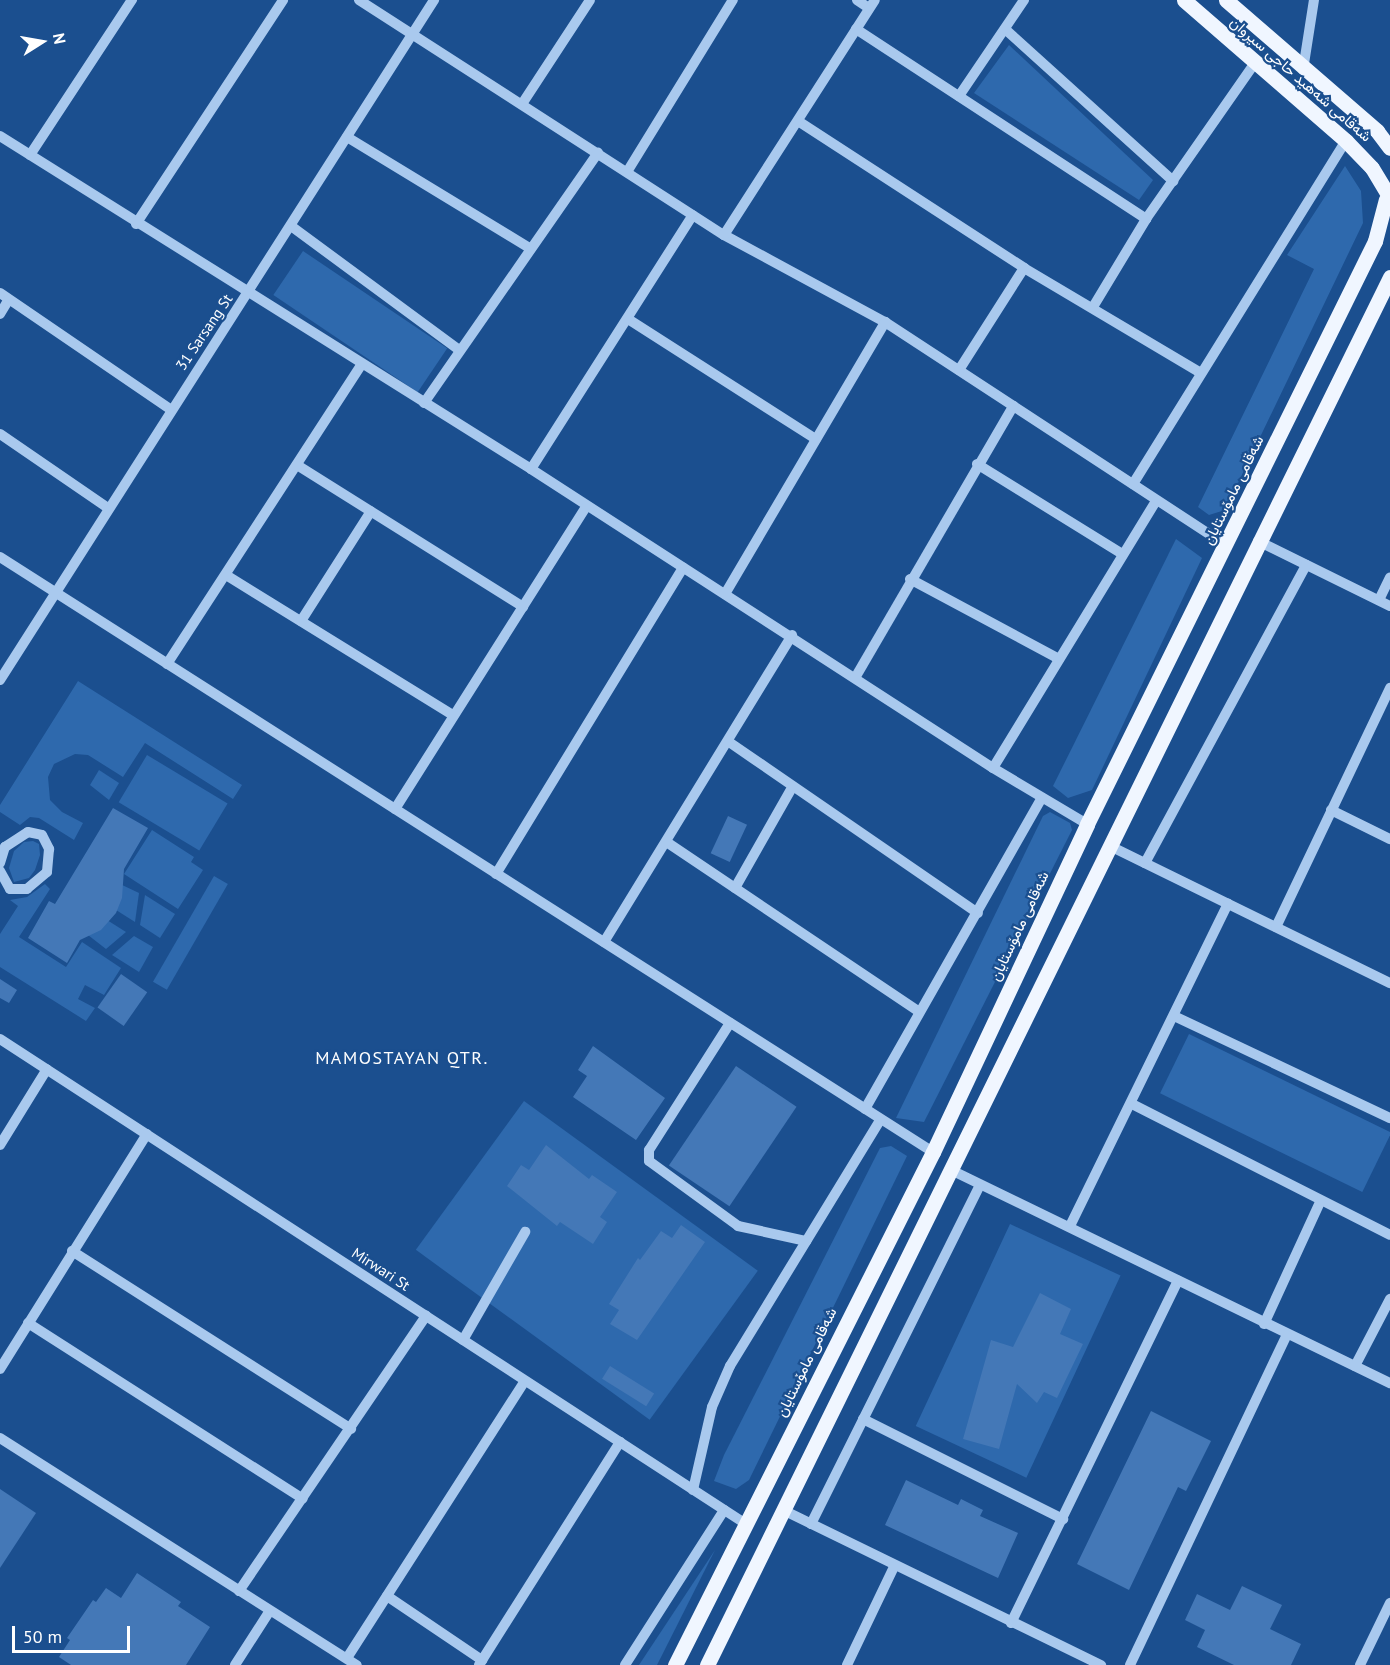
<!DOCTYPE html>
<meta charset="utf-8">
<style>
body{margin:0}
#map{position:relative;width:1390px;height:1665px;overflow:hidden;background:#1b4f8f;font-family:"PT Sans",Vazirmatn,sans-serif}
div>[style]{position:absolute}
.green>*{inset:0;background:#2e69ad;transform-origin:0 0}
.building>*{inset:0;background:#4478b7;transform-origin:0 0}
.minor>*{height:10px;margin:-5px;padding:0 5px;transform-origin:5px;border-radius:5px;background:#a9c9ee}
.major>*{height:15px;margin:-7.5px;padding:0 7.5px;transform-origin:7.5px;border-radius:7.5px;background:#f0f6ff}
span{translate:-50% -50%;white-space:nowrap;text-align:center;line-height:1.15;-webkit-text-stroke:4.5px #1b4f8f;paint-order:stroke}
.street-label{font-size:15px;color:#fff}
.quarter-label{font-size:18px;color:#fff;letter-spacing:1.5px}
.north{position:absolute;left:12px;top:12px;width:60px;height:60px;-webkit-text-stroke:4px #1b4f8f;paint-order:stroke;rotate:79deg;font-size:16px;font-weight:700;line-height:24px;text-align:center;color:#fff}
.north::after{content:'';display:block;margin:auto;width:21px;height:27px;background:#fff;clip-path:polygon(50% 0,100% 100%,50% 72%,0 100%)}
.scale{position:absolute;left:12px;top:1626px;width:118px;height:27px;box-sizing:border-box;border:3px solid #fff;border-top:0;padding-left:8px;font-size:18px;line-height:21px;white-space:nowrap;color:#fff;-webkit-text-stroke:4px #1b4f8f;paint-order:stroke}
</style>
<div id="map">
<div class="green">
<div style="clip-path:polygon(1009px 45px,1153px 180px,1139px 200px,974px 93px)"></div>
<div style="clip-path:polygon(1345px 166px,1361px 191px,1363px 223px,1225px 510px,1209px 515px,1198px 507px,1314px 269px,1287px 255px)"></div>
<div style="left:303px;top:251px;width:174px;height:53px;rotate:34deg"></div>
<div style="clip-path:polygon(1176px 539px,1202px 558px,1092px 790px,1068px 798px,1053px 786px)"></div>
<div style="clip-path:polygon(78px 681px,242px 785px,233px 799px,145px 743px,123px 777px,88px 755px,75px 754px,54px 764px,48px 777px,50px 800px,62px 812px,83px 823px,74px 840px,39px 818px,30px 817px,20px 825px,0 812px,0 805px)"></div>
<div style="left:147px;top:755px;width:94px;height:55px;rotate:31deg"></div>
<div style="clip-path:polygon(99px 770px,119px 783px,109px 800px,90px 785px)"></div>
<div style="clip-path:polygon(1050px 812px,1070px 823px,1072px 830px,924px 1122px,896px 1118px,1043px 816px)"></div>
<div style="clip-path:polygon(152px 830px,194px 857px,191px 862px,203px 870px,178px 909px,124px 874px)"></div>
<div style="clip-path:polygon(33px 841px,39px 844px,40px 855px,35px 870px,29px 878px,14px 882px,9px 868px,14px 851px,24px 842px)"></div>
<div style="left:214px;top:876px;width:16px;height:122px;rotate:30deg"></div>
<div style="clip-path:polygon(45px 884px,50px 889px,19px 937px,66px 967px,82px 942px,121px 968px,104px 995px,85px 985px,78px 999px,95px 1008px,86px 1021px,0 967px,0 934px,18px 906px,10px 900px,27px 897px)"></div>
<div style="clip-path:polygon(120px 884px,139px 893px,135px 922px,116px 910px)"></div>
<div style="clip-path:polygon(145px 895px,175px 914px,160px 938px,140px 925px)"></div>
<div style="clip-path:polygon(107px 920px,126px 932px,106px 949px,88px 935px)"></div>
<div style="clip-path:polygon(134px 936px,153px 947px,139px 972px,112px 955px)"></div>
<div style="left:1189px;top:1034px;width:225px;height:66px;rotate:26deg"></div>
<div style="left:524px;top:1101px;width:289px;height:184px;rotate:36deg"></div>
<div style="clip-path:polygon(891px 1146px,907px 1156px,749px 1480px,736px 1489px,714px 1481px,724px 1455px,880px 1148px)"></div>
<div style="left:1010px;top:1224px;width:122px;height:223px;rotate:25deg"></div>
<div style="clip-path:polygon(715px 1550px,657px 1665px,639px 1665px)"></div>
</div>
<div class="building">
<div style="clip-path:polygon(113px 808px,148px 828px,124px 869px,122px 898px,116px 913px,101px 930px,80px 940px,67px 963px,28px 938px,49px 901px,55px 904px)"></div>
<div style="left:728px;top:816px;width:21px;height:41px;rotate:25deg"></div>
<div style="left:121px;top:974px;width:32px;height:41px;rotate:35deg"></div>
<div style="clip-path:polygon(0 979px,17px 990px,9px 1003px,0 998px)"></div>
<div style="clip-path:polygon(593px 1046px,665px 1098px,636px 1140px,573px 1097px,587px 1076px,578px 1070px)"></div>
<div style="left:736px;top:1066px;width:73px;height:120px;rotate:34deg"></div>
<div style="clip-path:polygon(546px 1145px,589px 1179px,592px 1175px,617px 1192px,600px 1217px,607px 1222px,593px 1244px,560px 1222px,557px 1226px,507px 1186px,521px 1165px,529px 1170px)"></div>
<div style="clip-path:polygon(681px 1225px,705px 1242px,637px 1340px,610px 1324px,619px 1310px,609px 1304px,638px 1258px,640px 1260px,661px 1231px,672px 1238px)"></div>
<div style="clip-path:polygon(1040px 1293px,1071px 1309px,1060px 1334px,1083px 1344px,1057px 1398px,1044px 1392px,1037px 1403px,1017px 1384px,999px 1449px,963px 1439px,991px 1340px,1013px 1347px)"></div>
<div style="left:610px;top:1366px;width:52px;height:15px;rotate:32deg"></div>
<div style="clip-path:polygon(1151px 1411px,1211px 1441px,1186px 1491px,1178px 1487px,1129px 1590px,1077px 1564px)"></div>
<div style="clip-path:polygon(906px 1480px,958px 1505px,961px 1499px,983px 1510px,980px 1516px,1018px 1533px,998px 1578px,885px 1525px)"></div>
<div style="clip-path:polygon(0 1489px,36px 1513px,0 1568px)"></div>
<div style="clip-path:polygon(137px 1573px,181px 1602px,178px 1606px,210px 1627px,186px 1665px,71px 1665px,59px 1657px,70px 1640px,67px 1638px,93px 1600px,96px 1602px,106px 1588px,121px 1598px)"></div>
<div style="clip-path:polygon(1242px 1586px,1282px 1605px,1270px 1629px,1301px 1644px,1291px 1665px,1234px 1665px,1197px 1647px,1205px 1630px,1185px 1620px,1197px 1594px,1230px 1610px)"></div>
</div>
<div class="minor">
<div style="left:359px;top:0;width:434px;rotate:32.8deg"></div>
<div style="left:724px;top:235px;width:183px;rotate:28.4deg"></div>
<div style="left:885px;top:322px;width:407px;rotate:33.2deg"></div>
<div style="left:857px;top:0;width:14px;rotate:34deg"></div>
<div style="left:856px;top:29px;width:347px;rotate:33.2deg"></div>
<div style="left:1005px;top:29px;width:227px;rotate:42.1deg"></div>
<div style="left:1303px;top:70px;width:71px;rotate:-81.1deg"></div>
<div style="left:959px;top:96px;width:116px;rotate:-55.9deg"></div>
<div style="left:522px;top:104px;width:124px;rotate:-56.8deg"></div>
<div style="left:798px;top:121px;width:270px;rotate:33deg"></div>
<div style="left:1024px;top:268px;width:204px;rotate:30.7deg"></div>
<div style="left:0;top:136px;width:627px;rotate:32.09deg"></div>
<div style="left:531px;top:469px;width:550px;rotate:32.91deg"></div>
<div style="left:993px;top:768px;width:109px;rotate:30.8deg"></div>
<div style="left:347px;top:137px;width:215px;rotate:31.3deg"></div>
<div style="left:30px;top:155px;width:186px;rotate:-56.7deg"></div>
<div style="left:627px;top:172px;width:202px;rotate:-58.4deg"></div>
<div style="left:136px;top:224px;width:268px;rotate:-56.7deg"></div>
<div style="left:291px;top:226px;width:209px;rotate:36.4deg"></div>
<div style="left:724px;top:235px;width:279px;rotate:-57.3deg"></div>
<div style="left:0;top:293px;width:206px;rotate:34.3deg"></div>
<div style="left:1093px;top:307px;width:103px;rotate:-58.9deg"></div>
<div style="left:1146px;top:219px;width:190px;rotate:-55.1deg"></div>
<div style="left:0;top:314px;width:17px;rotate:-59deg"></div>
<div style="left:628px;top:319px;width:223px;rotate:32.6deg"></div>
<div style="left:959px;top:370px;width:121px;rotate:-57.5deg"></div>
<div style="left:424px;top:403px;width:305px;rotate:-55.2deg"></div>
<div style="left:0;top:434px;width:131px;rotate:34.4deg"></div>
<div style="left:977px;top:464px;width:171px;rotate:31.8deg"></div>
<div style="left:297px;top:465px;width:267px;rotate:32.1deg"></div>
<div style="left:531px;top:469px;width:301px;rotate:-57.5deg"></div>
<div style="left:1133px;top:484px;width:404px;rotate:-58.2deg"></div>
<div style="left:1258px;top:541px;width:147px;rotate:26.2deg"></div>
<div style="left:0;top:557px;width:1107px;rotate:32.53deg"></div>
<div style="left:226px;top:575px;width:267px;rotate:31.7deg"></div>
<div style="left:910px;top:579px;width:169px;rotate:28.2deg"></div>
<div style="left:725px;top:594px;width:316px;rotate:-59.5deg"></div>
<div style="left:1379px;top:600px;width:25px;rotate:-64deg"></div>
<div style="left:301px;top:621px;width:130px;rotate:-57.5deg"></div>
<div style="left:167px;top:664px;width:358px;rotate:-57deg"></div>
<div style="left:855px;top:678px;width:315px;rotate:-59.8deg"></div>
<div style="left:0;top:680px;width:807px;rotate:-57.45deg"></div>
<div style="left:729px;top:742px;width:302px;rotate:34.5deg"></div>
<div style="left:993px;top:768px;width:313px;rotate:-58.6deg"></div>
<div style="left:395px;top:809px;width:356px;rotate:-57.7deg"></div>
<div style="left:1331px;top:810px;width:66px;rotate:26.2deg"></div>
<div style="left:668px;top:843px;width:301px;rotate:33.9deg"></div>
<div style="left:1110px;top:846px;width:312px;rotate:26.1deg"></div>
<div style="left:0;top:863px;width:17px;rotate:-73deg"></div>
<div style="left:5px;top:847px;width:27px;rotate:-33deg"></div>
<div style="left:28px;top:832px;width:14px;rotate:12deg"></div>
<div style="left:42px;top:835px;width:16px;rotate:63deg"></div>
<div style="left:49px;top:849px;width:23px;rotate:95deg"></div>
<div style="left:47px;top:872px;width:26px;rotate:140deg"></div>
<div style="left:27px;top:889px;width:17px;rotate:180deg"></div>
<div style="left:10px;top:889px;width:21px;rotate:-119deg"></div>
<div style="left:1145px;top:863px;width:339px;rotate:-61.6deg"></div>
<div style="left:496px;top:874px;width:359px;rotate:-58.6deg"></div>
<div style="left:735px;top:888px;width:117px;rotate:-60.4deg"></div>
<div style="left:1276px;top:927px;width:265px;rotate:-64.5deg"></div>
<div style="left:604px;top:942px;width:360px;rotate:-58.5deg"></div>
<div style="left:1174px;top:1016px;width:239px;rotate:25.3deg"></div>
<div style="left:730px;top:1023px;width:151px;rotate:122.5deg"></div>
<div style="left:649px;top:1150px;width:11px;rotate:90deg"></div>
<div style="left:649px;top:1161px;width:110px;rotate:36.1deg"></div>
<div style="left:738px;top:1226px;width:70px;rotate:12.4deg"></div>
<div style="left:0;top:1039px;width:890px;rotate:33.03deg"></div>
<div style="left:1132px;top:1104px;width:289px;rotate:26.9deg"></div>
<div style="left:865px;top:1109px;width:358px;rotate:-60.4deg"></div>
<div style="left:0;top:1145px;width:89px;rotate:-58.3deg"></div>
<div style="left:951px;top:1170px;width:488px;rotate:25.9deg"></div>
<div style="left:1070px;top:1226px;width:359px;rotate:-63.9deg"></div>
<div style="left:72px;top:1251px;width:331px;rotate:32.5deg"></div>
<div style="left:28px;top:1323px;width:326px;rotate:32.6deg"></div>
<div style="left:1264px;top:1324px;width:136px;rotate:-65.3deg"></div>
<div style="left:463px;top:1340px;width:125px;rotate:-60.1deg"></div>
<div style="left:1355px;top:1366px;width:76px;rotate:-62.4deg"></div>
<div style="left:0;top:1369px;width:277px;rotate:-58deg"></div>
<div style="left:863px;top:1419px;width:224px;rotate:26.6deg"></div>
<div style="left:0;top:1438px;width:423px;rotate:32.5deg"></div>
<div style="left:693px;top:1490px;width:85px;rotate:-77.1deg"></div>
<div style="left:712px;top:1407px;width:45px;rotate:-66.3deg"></div>
<div style="left:730px;top:1366px;width:289px;rotate:-58.6deg"></div>
<div style="left:783px;top:1510px;width:354px;rotate:26deg"></div>
<div style="left:811px;top:1524px;width:379px;rotate:-63.5deg"></div>
<div style="left:239px;top:1591px;width:333px;rotate:-55.8deg"></div>
<div style="left:387px;top:1596px;width:115px;rotate:34deg"></div>
<div style="left:1011px;top:1623px;width:381px;rotate:-64deg"></div>
<div style="left:347px;top:1658px;width:329px;rotate:-57.3deg"></div>
<div style="left:235px;top:1665px;width:63px;rotate:-57.3deg"></div>
<div style="left:479px;top:1665px;width:264px;rotate:-57.7deg"></div>
<div style="left:625px;top:1665px;width:184px;rotate:-57.4deg"></div>
<div style="left:847px;top:1665px;width:109px;rotate:-64.4deg"></div>
<div style="left:1130px;top:1665px;width:365px;rotate:-64.6deg"></div>
<div style="left:1360px;top:1665px;width:69px;rotate:-64.2deg"></div>
</div>
<div class="major">
<div style="left:1184px;top:0;width:215px;rotate:41deg"></div>
<div style="left:1346px;top:141px;width:37px;rotate:46deg"></div>
<div style="left:1372px;top:168px;width:27px;rotate:59deg"></div>
<div style="left:1226px;top:0;width:200px;rotate:40.9deg"></div>
<div style="left:1377px;top:131px;width:21px;rotate:53deg"></div>
<div style="left:675px;top:1665px;width:574px;rotate:-63.3deg"></div>
<div style="left:933px;top:1152px;width:362px;rotate:-64.8deg"></div>
<div style="left:1087px;top:824px;width:650px;rotate:-63.71deg"></div>
<div style="left:1375px;top:241px;width:43px;rotate:-75.3deg"></div>
<div style="left:707px;top:1665px;width:1547px;rotate:-63.8deg"></div>
</div>
<div class="street-label">
<span style="left:1301px;top:79px;rotate:41deg">شەقامی شەهید حاجی سیروان</span>
<span style="left:204px;top:332px;rotate:-56deg">31 Sarsang St</span>
<span style="left:1233px;top:490px;rotate:-64deg">شەقامی مامۆستایان</span>
<span style="left:1019px;top:926px;rotate:-65deg">شەقامی مامۆستایان</span>
<span style="left:381px;top:1269px;rotate:33deg">Mirwari St</span>
<span style="left:806px;top:1362px;rotate:-64deg">شەقامی مامۆستایان</span>
</div>
<div class="quarter-label">
<span style="left:402px;top:1058px">MAMOSTAYAN QTR.</span>
</div>
<div class="north">N</div>
<div class="scale">50 m</div>
</div>
